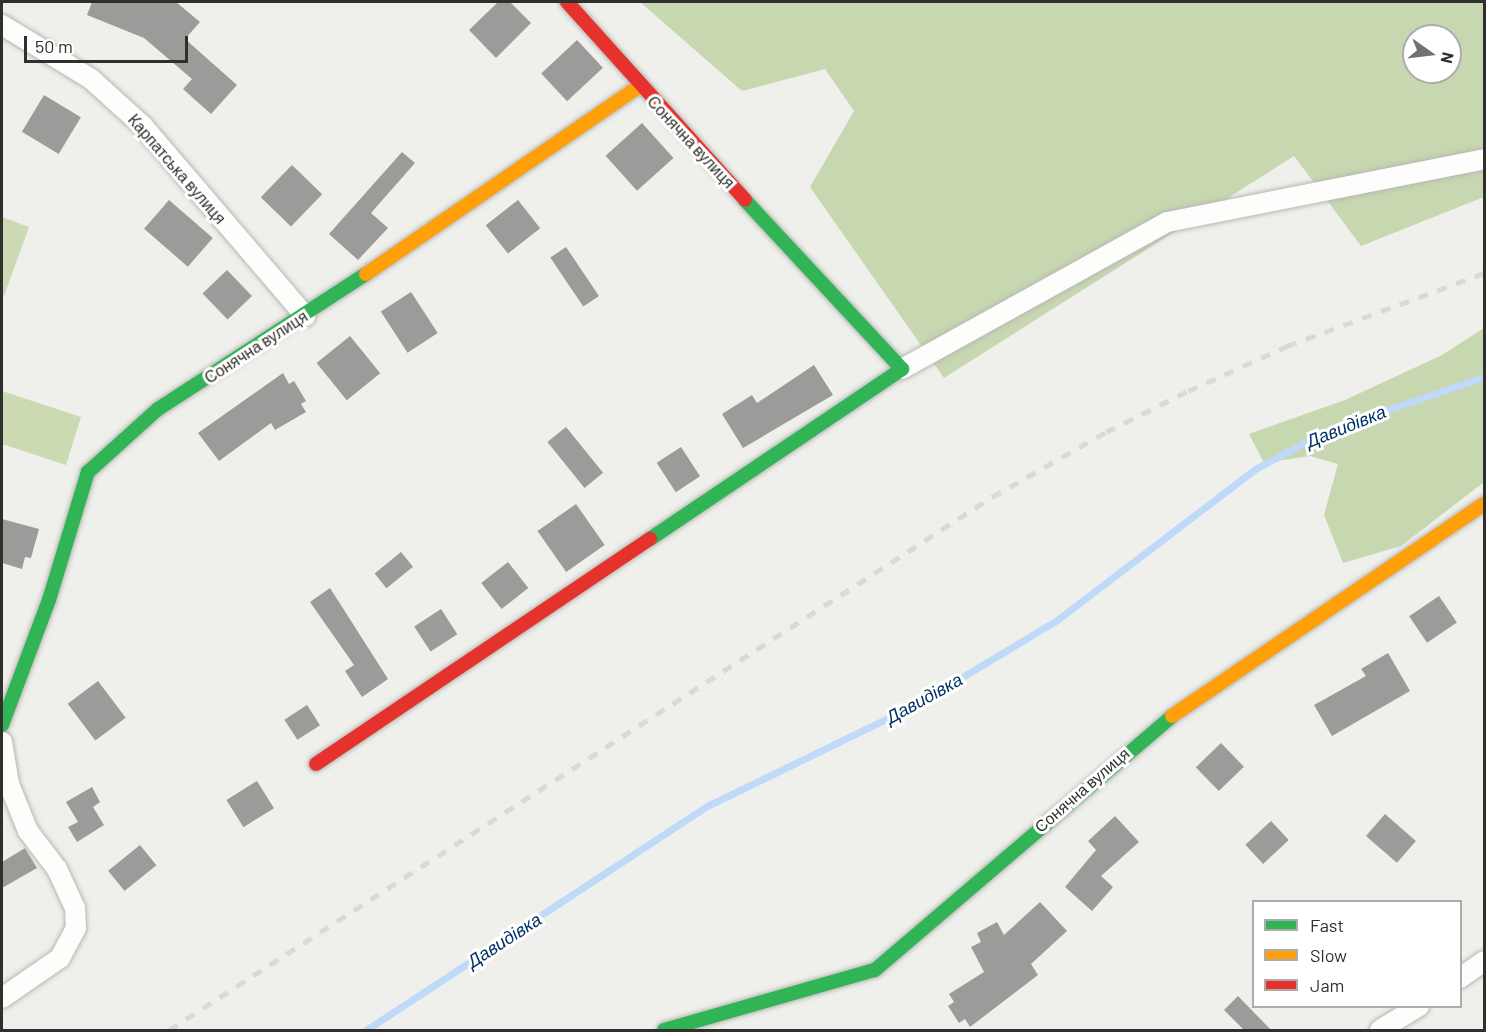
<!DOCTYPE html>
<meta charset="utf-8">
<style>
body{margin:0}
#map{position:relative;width:1486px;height:1032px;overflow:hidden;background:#efefeb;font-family:Barlow,sans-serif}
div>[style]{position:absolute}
.green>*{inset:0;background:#cbdab3}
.forest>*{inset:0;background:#c7d7b0}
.stream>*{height:7px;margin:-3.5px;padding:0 3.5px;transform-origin:3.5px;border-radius:3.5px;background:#bfd9f9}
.building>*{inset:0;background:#9c9b9a;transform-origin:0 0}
.roads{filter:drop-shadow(0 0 2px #b7b7b4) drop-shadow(0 0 2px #b7b7b4)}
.street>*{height:20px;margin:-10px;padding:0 10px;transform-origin:10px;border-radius:10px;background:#fdfdfc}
.fast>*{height:14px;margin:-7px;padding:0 7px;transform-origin:7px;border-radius:7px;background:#30b455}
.slow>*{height:14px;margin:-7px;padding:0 7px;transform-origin:7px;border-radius:7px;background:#ff9f0a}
.jam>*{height:14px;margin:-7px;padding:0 7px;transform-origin:7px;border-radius:7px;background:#e5322d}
.rail>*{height:4.5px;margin-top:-2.25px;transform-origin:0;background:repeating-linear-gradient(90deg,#d9d9d8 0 10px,transparent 0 20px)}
span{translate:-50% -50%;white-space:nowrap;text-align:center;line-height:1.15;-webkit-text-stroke:6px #fff;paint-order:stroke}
.street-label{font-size:16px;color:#2f2f2c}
.water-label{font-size:18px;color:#023265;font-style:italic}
.frame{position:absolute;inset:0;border:3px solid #2f2f2c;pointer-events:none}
.legend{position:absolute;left:1252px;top:900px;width:210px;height:108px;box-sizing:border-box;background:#fff;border:2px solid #acacab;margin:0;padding:8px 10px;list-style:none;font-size:18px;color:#2f2f2c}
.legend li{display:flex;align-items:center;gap:12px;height:30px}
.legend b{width:30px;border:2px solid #acacab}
.north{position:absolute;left:1402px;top:24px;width:60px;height:60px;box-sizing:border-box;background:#fff;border:2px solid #acacab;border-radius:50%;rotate:104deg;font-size:16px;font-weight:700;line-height:24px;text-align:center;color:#2f2f2c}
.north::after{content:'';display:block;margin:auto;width:21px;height:27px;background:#72726f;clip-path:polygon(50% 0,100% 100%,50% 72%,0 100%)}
.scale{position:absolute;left:24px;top:36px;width:164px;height:27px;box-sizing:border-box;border:3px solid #2f2f2c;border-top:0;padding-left:8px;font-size:18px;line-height:21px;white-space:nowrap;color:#2f2f2c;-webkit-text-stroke:4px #fff;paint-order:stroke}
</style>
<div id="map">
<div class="green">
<div style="clip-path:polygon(2px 217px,29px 227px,4px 296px,2px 295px)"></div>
<div style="clip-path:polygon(2px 391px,81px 417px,66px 465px,2px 444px)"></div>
</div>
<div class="forest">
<div style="clip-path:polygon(evenodd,640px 2px,1484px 2px,1484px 197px,1361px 246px,1294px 156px,944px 378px,810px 187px,854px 111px,825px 69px,742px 91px,640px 2px,1414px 36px,1450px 36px,1450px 72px,1414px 72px,1414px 36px)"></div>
<div style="clip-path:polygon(1484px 328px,1484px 482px,1401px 546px,1343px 563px,1324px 515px,1338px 464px,1310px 456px,1264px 463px,1249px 434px,1345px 400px,1442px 355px)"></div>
</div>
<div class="stream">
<div style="left:366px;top:1030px;width:410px;rotate:-33.3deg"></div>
<div style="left:709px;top:805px;width:233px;rotate:-25.9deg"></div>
<div style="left:919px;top:703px;width:161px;rotate:-31deg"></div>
<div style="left:1057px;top:620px;width:249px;rotate:-37.3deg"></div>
<div style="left:1255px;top:469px;width:83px;rotate:-28.1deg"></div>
<div style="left:1328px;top:430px;width:165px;rotate:-18.8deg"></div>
</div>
<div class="building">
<div style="clip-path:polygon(92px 2px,176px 2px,200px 22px,185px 39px,237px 85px,211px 114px,183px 89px,192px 79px,144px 38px,87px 15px)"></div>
<div style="clip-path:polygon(498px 2px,510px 2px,531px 23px,496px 58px,469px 30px)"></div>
<div style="left:577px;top:40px;width:38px;height:49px;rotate:47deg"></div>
<div style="left:44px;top:95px;width:43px;height:43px;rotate:31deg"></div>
<div style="left:642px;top:123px;width:47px;height:49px;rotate:48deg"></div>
<div style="clip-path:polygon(402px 152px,415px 163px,371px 213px,388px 228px,358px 260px,329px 234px)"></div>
<div style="left:292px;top:165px;width:42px;height:45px;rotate:44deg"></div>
<div style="left:169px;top:200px;width:58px;height:38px;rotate:41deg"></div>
<div style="left:518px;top:200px;width:36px;height:41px;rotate:52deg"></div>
<div style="left:566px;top:247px;width:59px;height:19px;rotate:56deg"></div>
<div style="left:227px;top:270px;width:36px;height:34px;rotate:46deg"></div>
<div style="left:411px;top:292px;width:49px;height:36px;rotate:57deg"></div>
<div style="left:350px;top:336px;width:48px;height:43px;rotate:51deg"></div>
<div style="clip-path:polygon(814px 365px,833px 395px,743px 448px,722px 414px,752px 395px,757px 403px)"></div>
<div style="clip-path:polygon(283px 373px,289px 384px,294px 381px,306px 401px,301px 404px,306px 412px,275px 430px,271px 423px,219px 461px,198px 433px)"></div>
<div style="left:566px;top:427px;width:59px;height:24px;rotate:51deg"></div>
<div style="left:681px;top:447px;width:35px;height:29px;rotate:57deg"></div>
<div style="left:576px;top:504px;width:50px;height:47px;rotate:55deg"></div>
<div style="clip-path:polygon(2px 519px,39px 529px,31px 558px,25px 557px,22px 569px,2px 563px)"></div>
<div style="left:401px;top:552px;width:19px;height:34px;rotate:51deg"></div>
<div style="left:508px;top:562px;width:33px;height:34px;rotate:52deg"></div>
<div style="clip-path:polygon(330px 588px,388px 679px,362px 697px,345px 671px,354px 665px,310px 602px)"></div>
<div style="left:1439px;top:596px;width:32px;height:36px;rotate:56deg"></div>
<div style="left:441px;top:609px;width:30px;height:32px;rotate:57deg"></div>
<div style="clip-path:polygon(1388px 653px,1410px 691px,1332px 736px,1314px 705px,1366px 676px,1361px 669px)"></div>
<div style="left:98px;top:681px;width:46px;height:38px;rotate:53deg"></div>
<div style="left:307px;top:705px;width:24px;height:27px;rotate:57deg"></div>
<div style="left:1221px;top:743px;width:33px;height:35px;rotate:46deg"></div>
<div style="left:257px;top:781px;width:32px;height:36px;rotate:58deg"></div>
<div style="clip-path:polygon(92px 787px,100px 802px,93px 807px,104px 825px,77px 842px,68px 827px,78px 822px,66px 802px)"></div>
<div style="left:1385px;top:814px;width:41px;height:29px;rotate:41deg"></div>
<div style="clip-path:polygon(1115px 816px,1139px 842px,1101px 876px,1113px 887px,1092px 911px,1065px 887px,1096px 850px,1088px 841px)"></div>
<div style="left:1271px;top:821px;width:26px;height:35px;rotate:47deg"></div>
<div style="left:140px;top:845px;width:26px;height:41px;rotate:51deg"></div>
<div style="clip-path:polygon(25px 848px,37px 868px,2px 888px,2px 862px)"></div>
<div style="clip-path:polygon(1040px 902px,1067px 931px,1031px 964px,1038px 975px,970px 1027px,965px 1019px,959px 1023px,948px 1006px,954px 1002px,949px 994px,984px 972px,971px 947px,981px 942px,977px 933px,997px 922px,1004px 935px)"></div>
<div style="clip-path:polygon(1238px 996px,1271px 1030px,1244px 1030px,1224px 1010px)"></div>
</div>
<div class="roads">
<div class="street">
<div style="left:2px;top:25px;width:104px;rotate:31.2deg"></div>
<div style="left:91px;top:79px;width:70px;rotate:42.1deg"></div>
<div style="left:143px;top:126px;width:250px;rotate:49.5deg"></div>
<div style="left:902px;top:369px;width:303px;rotate:-29deg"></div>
<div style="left:1167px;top:222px;width:323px;rotate:-11.2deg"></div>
<div style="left:2px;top:742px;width:43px;rotate:80.5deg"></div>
<div style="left:9px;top:784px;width:51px;rotate:68deg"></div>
<div style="left:28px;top:831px;width:48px;rotate:52.7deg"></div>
<div style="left:57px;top:869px;width:43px;rotate:65.2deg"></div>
<div style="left:75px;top:908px;width:20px;rotate:87deg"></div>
<div style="left:76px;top:928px;width:34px;rotate:118deg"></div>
<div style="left:60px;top:958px;width:70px;rotate:145.4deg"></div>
<div style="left:1460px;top:978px;width:29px;rotate:-35deg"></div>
<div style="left:1380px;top:1030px;width:46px;rotate:-31.6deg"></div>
</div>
<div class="fast">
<div style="left:650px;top:539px;width:304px;rotate:-34deg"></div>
<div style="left:902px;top:369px;width:231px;rotate:-132.9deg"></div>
<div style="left:2px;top:725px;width:134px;rotate:-69.4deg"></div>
<div style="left:49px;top:600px;width:134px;rotate:-73.1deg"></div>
<div style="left:88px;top:472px;width:94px;rotate:-42deg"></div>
<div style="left:158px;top:409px;width:248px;rotate:-33deg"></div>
<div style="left:664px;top:1030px;width:219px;rotate:-15.9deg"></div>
<div style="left:875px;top:970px;width:391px;rotate:-40.5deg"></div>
</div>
<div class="slow">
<div style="left:366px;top:274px;width:332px;rotate:-34.5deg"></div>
<div style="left:1172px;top:716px;width:377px;rotate:-34.2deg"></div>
</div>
<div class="jam">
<div style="left:567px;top:2px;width:266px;rotate:48deg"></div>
<div style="left:316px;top:764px;width:403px;rotate:-34deg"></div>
</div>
</div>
<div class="rail">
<div style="left:169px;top:1030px;width:981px;rotate:-32.93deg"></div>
<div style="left:992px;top:497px;width:131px;rotate:-29.7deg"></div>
<div style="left:1106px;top:432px;width:92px;rotate:-26.6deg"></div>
<div style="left:1188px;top:391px;width:109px;rotate:-24.4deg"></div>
<div style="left:1287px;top:346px;width:210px;rotate:-20.3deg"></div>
</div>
<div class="street-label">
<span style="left:691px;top:142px;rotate:47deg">Сонячна вулиця</span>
<span style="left:177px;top:169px;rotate:49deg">Карпатська вулиця</span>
<span style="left:256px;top:347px;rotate:-33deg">Сонячна вулиця</span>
<span style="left:1082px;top:790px;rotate:-41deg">Сонячна вулиця</span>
</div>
<div class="water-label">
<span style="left:1346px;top:426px;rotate:-22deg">Давидівка</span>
<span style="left:924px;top:698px;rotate:-29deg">Давидівка</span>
<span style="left:504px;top:940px;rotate:-33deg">Давидівка</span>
</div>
<div class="frame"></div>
<ul class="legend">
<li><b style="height:8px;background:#30b455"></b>Fast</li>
<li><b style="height:8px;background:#ff9f0a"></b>Slow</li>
<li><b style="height:8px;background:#e5322d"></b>Jam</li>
</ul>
<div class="north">N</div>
<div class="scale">50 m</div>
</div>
